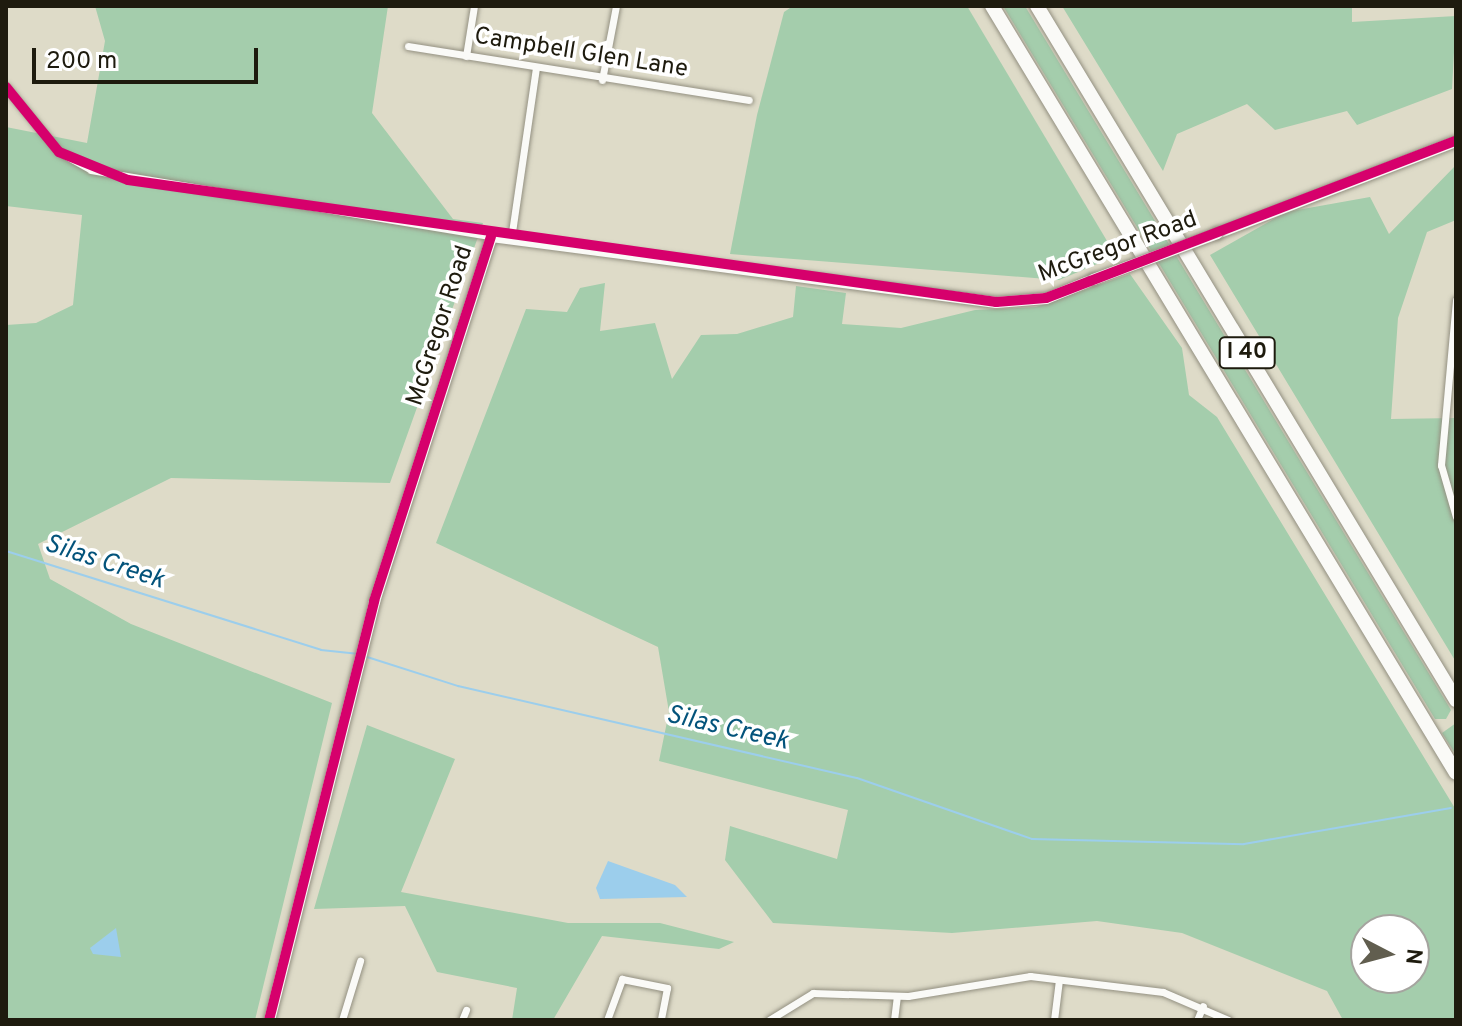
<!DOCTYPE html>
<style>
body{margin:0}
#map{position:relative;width:1462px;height:1026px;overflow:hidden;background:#dedbc8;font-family:Overpass,sans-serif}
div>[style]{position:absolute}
.green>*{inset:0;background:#a4cdac}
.water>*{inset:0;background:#9cceec}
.stream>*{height:2px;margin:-1px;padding:0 1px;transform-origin:1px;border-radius:1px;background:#9cceec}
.roads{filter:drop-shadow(0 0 2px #939081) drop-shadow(0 0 2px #939081)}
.street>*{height:7px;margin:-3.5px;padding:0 3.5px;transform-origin:3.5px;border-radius:3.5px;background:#fafaf7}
.secondary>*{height:11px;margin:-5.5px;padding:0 5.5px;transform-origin:5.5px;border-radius:5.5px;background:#fafaf7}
.highway>*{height:14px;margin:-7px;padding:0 7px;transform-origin:7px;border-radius:7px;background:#fafaf7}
.bridges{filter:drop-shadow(0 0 2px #939081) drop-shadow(0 0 2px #939081)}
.secondary-bridge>*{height:11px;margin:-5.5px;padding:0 5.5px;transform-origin:5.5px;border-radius:5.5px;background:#fafaf7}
.cycleway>*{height:10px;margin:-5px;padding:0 5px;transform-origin:5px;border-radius:5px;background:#d6006c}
span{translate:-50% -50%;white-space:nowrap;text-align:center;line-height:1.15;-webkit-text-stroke:7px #fff;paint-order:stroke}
.shield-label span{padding:2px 6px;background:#fff;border:2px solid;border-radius:6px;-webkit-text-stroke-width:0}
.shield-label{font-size:22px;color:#1e1b0e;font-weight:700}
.street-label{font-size:24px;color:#1e1b0e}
.water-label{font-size:26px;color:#03537b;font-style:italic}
.frame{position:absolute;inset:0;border:8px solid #1e1b0e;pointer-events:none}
.north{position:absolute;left:1350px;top:914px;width:80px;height:80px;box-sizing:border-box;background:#fff;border:2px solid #a5a49f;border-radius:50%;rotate:96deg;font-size:22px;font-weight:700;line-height:32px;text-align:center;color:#1e1b0e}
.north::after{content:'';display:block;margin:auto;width:28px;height:36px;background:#615e4f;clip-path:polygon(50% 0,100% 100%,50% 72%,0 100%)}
.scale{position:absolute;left:32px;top:48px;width:226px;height:36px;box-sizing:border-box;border:4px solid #1e1b0e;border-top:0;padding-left:10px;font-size:24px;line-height:28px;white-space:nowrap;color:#1e1b0e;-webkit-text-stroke:6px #fff;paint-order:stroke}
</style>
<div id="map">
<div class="green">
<div style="clip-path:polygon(95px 6px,388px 6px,372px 113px,453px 219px,483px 223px,390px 483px,171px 478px,38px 544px,50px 579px,131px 624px,332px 703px,255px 1020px,6px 1020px,6px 325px,36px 323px,73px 305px,82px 215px,6px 206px,6px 127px,87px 143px,105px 41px)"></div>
<div style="clip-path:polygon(793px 6px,967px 6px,1116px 256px,1059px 280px,730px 254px,757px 115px,784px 12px)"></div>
<div style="clip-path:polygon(1003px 6px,1025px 6px,1451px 710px,1446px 719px,1435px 719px)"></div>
<div style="clip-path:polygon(1062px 6px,1352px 6px,1352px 22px,1456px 16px,1452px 89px,1357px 125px,1347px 111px,1275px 130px,1247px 104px,1177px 134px,1163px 171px)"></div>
<div style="clip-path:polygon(1456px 165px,1456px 220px,1427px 232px,1398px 318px,1391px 419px,1456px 418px,1456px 662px,1210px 255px,1286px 212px,1370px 197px,1389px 234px)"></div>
<div style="clip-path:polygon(evenodd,1130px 274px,1182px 348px,1189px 395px,1217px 417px,1456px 810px,1456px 1020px,1343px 1020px,1327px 991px,1182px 933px,1097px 921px,952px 933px,773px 923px,725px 860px,730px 826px,837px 859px,848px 810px,659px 761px,669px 712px,658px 647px,436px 543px,526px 309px,567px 312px,580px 288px,605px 283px,600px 331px,655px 323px,672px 379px,701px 335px,737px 334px,793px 317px,796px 286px,846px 293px,842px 324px,901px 328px,975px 310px,1036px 307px,1130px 274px,1414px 930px,1414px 978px,1366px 978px,1366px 930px,1414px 930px)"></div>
<div style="clip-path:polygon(1456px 723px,1456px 755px,1442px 733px)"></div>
<div style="clip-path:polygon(367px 725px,455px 759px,401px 892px,568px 923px,660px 923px,734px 942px,719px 949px,602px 936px,553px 1020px,512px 1020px,517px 988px,437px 972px,405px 906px,314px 909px)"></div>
</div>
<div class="water">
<div style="clip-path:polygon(608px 861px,675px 885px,687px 897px,600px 899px,596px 888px)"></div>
<div style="clip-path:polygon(116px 928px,121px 957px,93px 954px,90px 948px)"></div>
</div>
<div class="stream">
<div style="left:6px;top:551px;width:330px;rotate:17.4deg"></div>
<div style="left:321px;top:650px;width:36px;rotate:6deg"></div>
<div style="left:364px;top:656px;width:99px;rotate:17.7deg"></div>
<div style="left:458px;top:686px;width:409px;rotate:13deg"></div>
<div style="left:857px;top:778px;width:185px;rotate:19.2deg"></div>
<div style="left:1032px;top:839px;width:212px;rotate:1.4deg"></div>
<div style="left:1244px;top:844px;width:210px;rotate:-9.9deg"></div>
</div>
<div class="roads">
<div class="street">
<div style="left:408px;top:46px;width:345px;rotate:9deg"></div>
<div style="left:466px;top:56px;width:51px;rotate:-80.9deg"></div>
<div style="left:602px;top:80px;width:75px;rotate:-79.3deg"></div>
<div style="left:6px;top:87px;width:84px;rotate:50.8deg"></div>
<div style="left:59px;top:152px;width:37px;rotate:29deg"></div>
<div style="left:91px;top:170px;width:405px;rotate:9.4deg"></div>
<div style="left:511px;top:239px;width:173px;rotate:-81.7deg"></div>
<div style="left:1456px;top:300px;width:166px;rotate:95.2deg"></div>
<div style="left:1441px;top:465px;width:54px;rotate:73.9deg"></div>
<div style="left:342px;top:1020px;width:62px;rotate:-73deg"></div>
<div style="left:462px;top:1020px;width:11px;rotate:-68deg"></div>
<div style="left:607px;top:1020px;width:44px;rotate:-69.9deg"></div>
<div style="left:622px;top:979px;width:46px;rotate:11.3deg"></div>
<div style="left:667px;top:988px;width:33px;rotate:101deg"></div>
<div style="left:769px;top:1020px;width:52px;rotate:-31.5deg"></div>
<div style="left:813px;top:993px;width:95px;rotate:1.8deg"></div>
<div style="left:908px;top:996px;width:124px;rotate:-9.3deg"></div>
<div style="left:1030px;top:976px;width:134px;rotate:6.9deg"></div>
<div style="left:1163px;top:992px;width:71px;rotate:23.3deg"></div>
<div style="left:894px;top:1020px;width:24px;rotate:-83deg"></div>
<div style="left:1054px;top:1020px;width:40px;rotate:-82.9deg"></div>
<div style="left:1197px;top:1020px;width:15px;rotate:-67deg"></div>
</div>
<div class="secondary">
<div style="left:1217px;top:233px;width:256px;rotate:-21.1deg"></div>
<div style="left:269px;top:1020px;width:432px;rotate:-75.9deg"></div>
<div style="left:374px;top:601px;width:383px;rotate:-72.2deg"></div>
<div style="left:491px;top:236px;width:509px;rotate:7.45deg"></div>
<div style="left:996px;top:302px;width:50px;rotate:-4.6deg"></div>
<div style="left:1046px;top:298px;width:51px;rotate:-22deg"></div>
</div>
<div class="highway">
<div style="left:992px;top:6px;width:896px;rotate:58.83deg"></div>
<div style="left:1037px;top:6px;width:811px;rotate:58.88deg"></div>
</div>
</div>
<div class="bridges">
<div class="secondary-bridge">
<div style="left:1093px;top:279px;width:132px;rotate:-20.4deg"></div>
</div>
</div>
<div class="cycleway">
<div style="left:6px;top:87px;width:84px;rotate:50.8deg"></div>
<div style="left:59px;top:152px;width:74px;rotate:22.1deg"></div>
<div style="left:128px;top:180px;width:877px;rotate:8deg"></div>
<div style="left:996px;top:302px;width:50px;rotate:-4.6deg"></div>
<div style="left:1046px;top:298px;width:439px;rotate:-21deg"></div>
<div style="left:269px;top:1020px;width:432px;rotate:-75.9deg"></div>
<div style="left:374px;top:601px;width:383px;rotate:-72.2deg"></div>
</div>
<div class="shield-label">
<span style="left:1247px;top:353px">I 40</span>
</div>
<div class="street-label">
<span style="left:581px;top:54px;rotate:9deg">Campbell Glen Lane</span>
<span style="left:1118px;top:248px;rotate:-20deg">McGregor Road</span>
<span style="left:441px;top:326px;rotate:-72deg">McGregor Road</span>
</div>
<div class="water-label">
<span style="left:104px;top:563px;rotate:18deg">Silas Creek</span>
<span style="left:727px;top:729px;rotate:13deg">Silas Creek</span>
</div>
<div class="frame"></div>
<div class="north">N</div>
<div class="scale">200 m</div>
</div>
